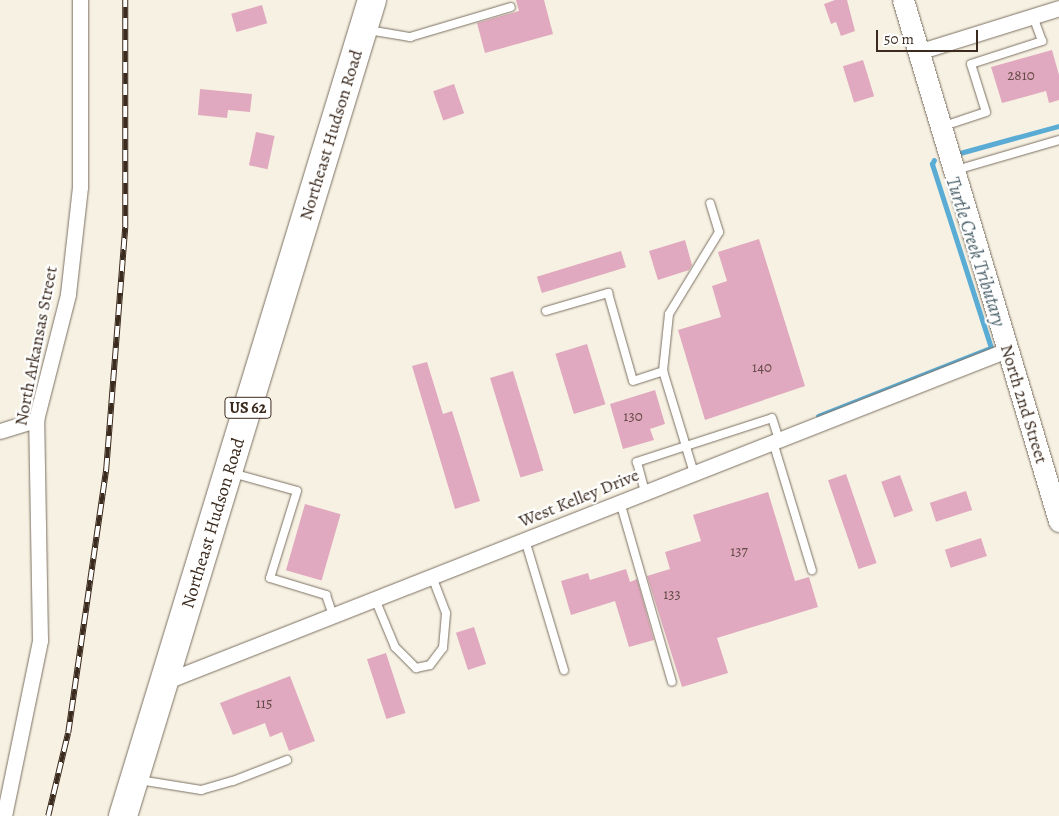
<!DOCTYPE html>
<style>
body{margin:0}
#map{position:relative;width:1059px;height:816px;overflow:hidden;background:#f6f1e2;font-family:Alegreya,serif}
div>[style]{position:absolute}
.stream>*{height:4.5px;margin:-2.25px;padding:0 2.25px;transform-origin:2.25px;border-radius:2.25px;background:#5aacd5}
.building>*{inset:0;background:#e1a9bf;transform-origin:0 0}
.roads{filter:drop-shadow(0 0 1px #7c7063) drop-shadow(0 0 1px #7c7063)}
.lane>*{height:8px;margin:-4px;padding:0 4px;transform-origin:4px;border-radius:4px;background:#fff}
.street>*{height:15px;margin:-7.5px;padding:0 7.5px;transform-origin:7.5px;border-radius:7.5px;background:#fff}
.secondary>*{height:21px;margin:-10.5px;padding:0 10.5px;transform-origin:10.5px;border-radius:10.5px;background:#fff}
.highway>*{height:28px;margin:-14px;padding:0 14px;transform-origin:14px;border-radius:14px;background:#fff}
.rail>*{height:5.5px;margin-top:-2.75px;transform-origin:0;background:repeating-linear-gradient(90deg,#fff 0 11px,#3b2a1e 0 22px);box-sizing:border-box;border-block:1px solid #3b2a1e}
span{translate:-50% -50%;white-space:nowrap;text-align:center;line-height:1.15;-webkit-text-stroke:4.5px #fff;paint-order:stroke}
.number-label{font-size:15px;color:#644a46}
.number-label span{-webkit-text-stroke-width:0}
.shield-label span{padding:1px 4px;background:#fff;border:1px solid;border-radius:4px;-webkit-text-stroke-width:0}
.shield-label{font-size:16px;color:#3b2a1e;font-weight:700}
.street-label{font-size:18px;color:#3b2a1e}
.water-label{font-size:19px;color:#475e67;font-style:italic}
.scale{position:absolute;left:876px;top:30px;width:102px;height:22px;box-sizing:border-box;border:2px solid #3b2a1e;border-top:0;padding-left:6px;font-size:15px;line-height:18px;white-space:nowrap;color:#3b2a1e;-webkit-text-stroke:4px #fff;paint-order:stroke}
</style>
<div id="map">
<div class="stream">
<div style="left:960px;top:153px;width:103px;rotate:-15.3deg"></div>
<div style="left:818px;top:416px;width:186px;rotate:-21.5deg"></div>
<div style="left:991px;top:348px;width:193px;rotate:-107.8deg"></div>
<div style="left:932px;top:164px;width:4px;rotate:-63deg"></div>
</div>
<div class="building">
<div style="clip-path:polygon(516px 0,544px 0,553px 34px,485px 53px,477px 23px,519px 11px)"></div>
<div style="clip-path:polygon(835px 0,847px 0,855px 31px,841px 36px,836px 22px,831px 24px,824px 4px)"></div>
<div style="left:262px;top:5px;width:19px;height:32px;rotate:74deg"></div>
<div style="clip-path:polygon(1052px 50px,1059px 75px,1059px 100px,1049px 103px,1046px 91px,1002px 103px,991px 67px)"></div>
<div style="left:863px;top:60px;width:38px;height:21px;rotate:73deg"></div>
<div style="left:454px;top:84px;width:31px;height:22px;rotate:71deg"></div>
<div style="clip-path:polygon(200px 89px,252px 94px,250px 112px,228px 110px,227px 118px,198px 115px)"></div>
<div style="left:256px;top:132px;width:19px;height:34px;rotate:12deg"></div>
<div style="clip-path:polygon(759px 239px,805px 386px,705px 420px,678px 330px,721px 317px,712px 286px,727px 281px,718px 252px)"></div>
<div style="clip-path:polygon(685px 240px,692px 265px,689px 270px,658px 280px,649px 251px)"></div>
<div style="left:621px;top:251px;width:17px;height:88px;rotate:73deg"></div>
<div style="left:587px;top:344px;width:63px;height:33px;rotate:73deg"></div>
<div style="clip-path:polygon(427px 362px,443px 414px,452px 411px,480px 501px,455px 509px,412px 366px)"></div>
<div style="left:513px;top:371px;width:104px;height:24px;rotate:73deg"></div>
<div style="clip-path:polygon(655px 390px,665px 424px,650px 429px,654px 440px,623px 449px,610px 404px)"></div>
<div style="left:846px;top:474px;width:94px;height:19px;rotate:71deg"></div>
<div style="left:900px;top:475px;width:38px;height:20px;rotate:70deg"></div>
<div style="left:966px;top:491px;width:20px;height:38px;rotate:72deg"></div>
<div style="clip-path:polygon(768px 492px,795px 581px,809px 577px,818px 607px,717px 638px,728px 673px,682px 687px,647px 576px,670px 569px,665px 552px,701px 541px,693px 515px)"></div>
<div style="left:305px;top:504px;width:37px;height:69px;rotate:16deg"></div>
<div style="left:981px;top:538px;width:19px;height:38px;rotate:72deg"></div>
<div style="clip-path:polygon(626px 569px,630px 582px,637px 579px,654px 640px,629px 647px,615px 601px,571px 615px,561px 581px,588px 573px,590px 580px)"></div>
<div style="left:474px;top:627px;width:39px;height:19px;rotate:72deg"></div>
<div style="left:386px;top:653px;width:63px;height:20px;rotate:72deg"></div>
<div style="clip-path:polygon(290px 676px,315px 741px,289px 751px,282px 732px,270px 737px,265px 723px,233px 735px,220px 703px)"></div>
</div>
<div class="roads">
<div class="lane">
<div style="left:368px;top:30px;width:43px;rotate:9.5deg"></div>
<div style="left:410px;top:37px;width:105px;rotate:-16.5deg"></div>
<div style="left:941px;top:127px;width:47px;rotate:-18.4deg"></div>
<div style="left:986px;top:112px;width:50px;rotate:-107.4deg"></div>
<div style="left:971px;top:64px;width:75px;rotate:-17.9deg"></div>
<div style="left:1042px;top:41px;width:27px;rotate:-110deg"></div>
<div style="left:956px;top:170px;width:107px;rotate:-16.2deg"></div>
<div style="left:546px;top:311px;width:65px;rotate:-16.2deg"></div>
<div style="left:608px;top:293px;width:91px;rotate:74.1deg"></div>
<div style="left:633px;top:381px;width:32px;rotate:-18deg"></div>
<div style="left:663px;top:371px;width:78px;rotate:73deg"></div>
<div style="left:686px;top:446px;width:52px;rotate:161.9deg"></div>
<div style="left:637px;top:462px;width:31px;rotate:75deg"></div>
<div style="left:663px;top:371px;width:57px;rotate:-84deg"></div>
<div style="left:669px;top:314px;width:96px;rotate:-58.6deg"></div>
<div style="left:719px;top:232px;width:30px;rotate:-107deg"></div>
<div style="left:773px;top:442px;width:134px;rotate:73.1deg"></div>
<div style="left:232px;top:473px;width:67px;rotate:15.5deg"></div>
<div style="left:297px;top:491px;width:91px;rotate:107.2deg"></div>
<div style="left:270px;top:578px;width:59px;rotate:16.9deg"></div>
<div style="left:326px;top:595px;width:21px;rotate:71deg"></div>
<div style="left:694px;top:473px;width:28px;rotate:-107deg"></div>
<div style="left:686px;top:446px;width:90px;rotate:-18deg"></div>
<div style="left:772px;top:418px;width:23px;rotate:72deg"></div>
<div style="left:620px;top:502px;width:187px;rotate:73.9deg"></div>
<div style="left:525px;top:540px;width:136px;rotate:73.3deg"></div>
<div style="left:375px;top:599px;width:52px;rotate:67.4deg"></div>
<div style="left:395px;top:647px;width:30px;rotate:45deg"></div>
<div style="left:416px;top:668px;width:14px;rotate:-12deg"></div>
<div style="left:430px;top:665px;width:21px;rotate:-53deg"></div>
<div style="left:443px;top:648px;width:35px;rotate:-85deg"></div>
<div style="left:446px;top:613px;width:40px;rotate:-111deg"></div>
<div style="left:139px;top:780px;width:63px;rotate:9.2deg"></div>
<div style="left:201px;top:790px;width:33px;rotate:-16deg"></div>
<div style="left:233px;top:781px;width:58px;rotate:-21.3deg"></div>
</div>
<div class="street">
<div style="left:918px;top:52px;width:148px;rotate:-17.3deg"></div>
<div style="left:0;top:431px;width:38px;rotate:-17deg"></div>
<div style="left:164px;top:682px;width:906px;rotate:-21.5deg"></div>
<div style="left:4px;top:816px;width:180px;rotate:-78.4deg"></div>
<div style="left:40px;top:640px;width:220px;rotate:-91deg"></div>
<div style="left:36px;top:420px;width:130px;rotate:-75.7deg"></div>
<div style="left:68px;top:294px;width:108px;rotate:-83.6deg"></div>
<div style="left:80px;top:187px;width:187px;rotate:-90deg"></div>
</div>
<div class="secondary">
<div style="left:903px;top:0;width:544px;rotate:73.33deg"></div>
</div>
<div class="highway">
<div style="left:123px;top:816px;width:853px;rotate:-73.03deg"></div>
</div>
</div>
<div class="rail">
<div style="left:48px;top:816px;width:85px;rotate:-76.5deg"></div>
<div style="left:68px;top:733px;width:267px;rotate:-81.8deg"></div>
<div style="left:106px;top:469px;width:243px;rotate:-85.5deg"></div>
<div style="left:125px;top:227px;width:227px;rotate:-90deg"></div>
</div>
<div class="number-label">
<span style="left:1021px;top:76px">2810</span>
<span style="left:762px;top:368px">140</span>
<span style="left:633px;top:417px">130</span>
<span style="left:739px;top:552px">137</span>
<span style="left:672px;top:595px">133</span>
<span style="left:264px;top:704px">115</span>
</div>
<div class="shield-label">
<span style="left:248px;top:408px">US 62</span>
</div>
<div class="street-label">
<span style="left:331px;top:135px;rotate:-73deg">Northeast Hudson Road</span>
<span style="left:36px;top:346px;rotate:-79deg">North Arkansas Street</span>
<span style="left:1024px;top:404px;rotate:73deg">North 2nd Street</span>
<span style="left:579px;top:498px;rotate:-22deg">West Kelley Drive</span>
<span style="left:213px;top:523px;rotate:-73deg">Northeast Hudson Road</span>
</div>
<div class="water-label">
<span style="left:975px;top:252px;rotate:72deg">Turtle Creek Tributary</span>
</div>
<div class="scale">50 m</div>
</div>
